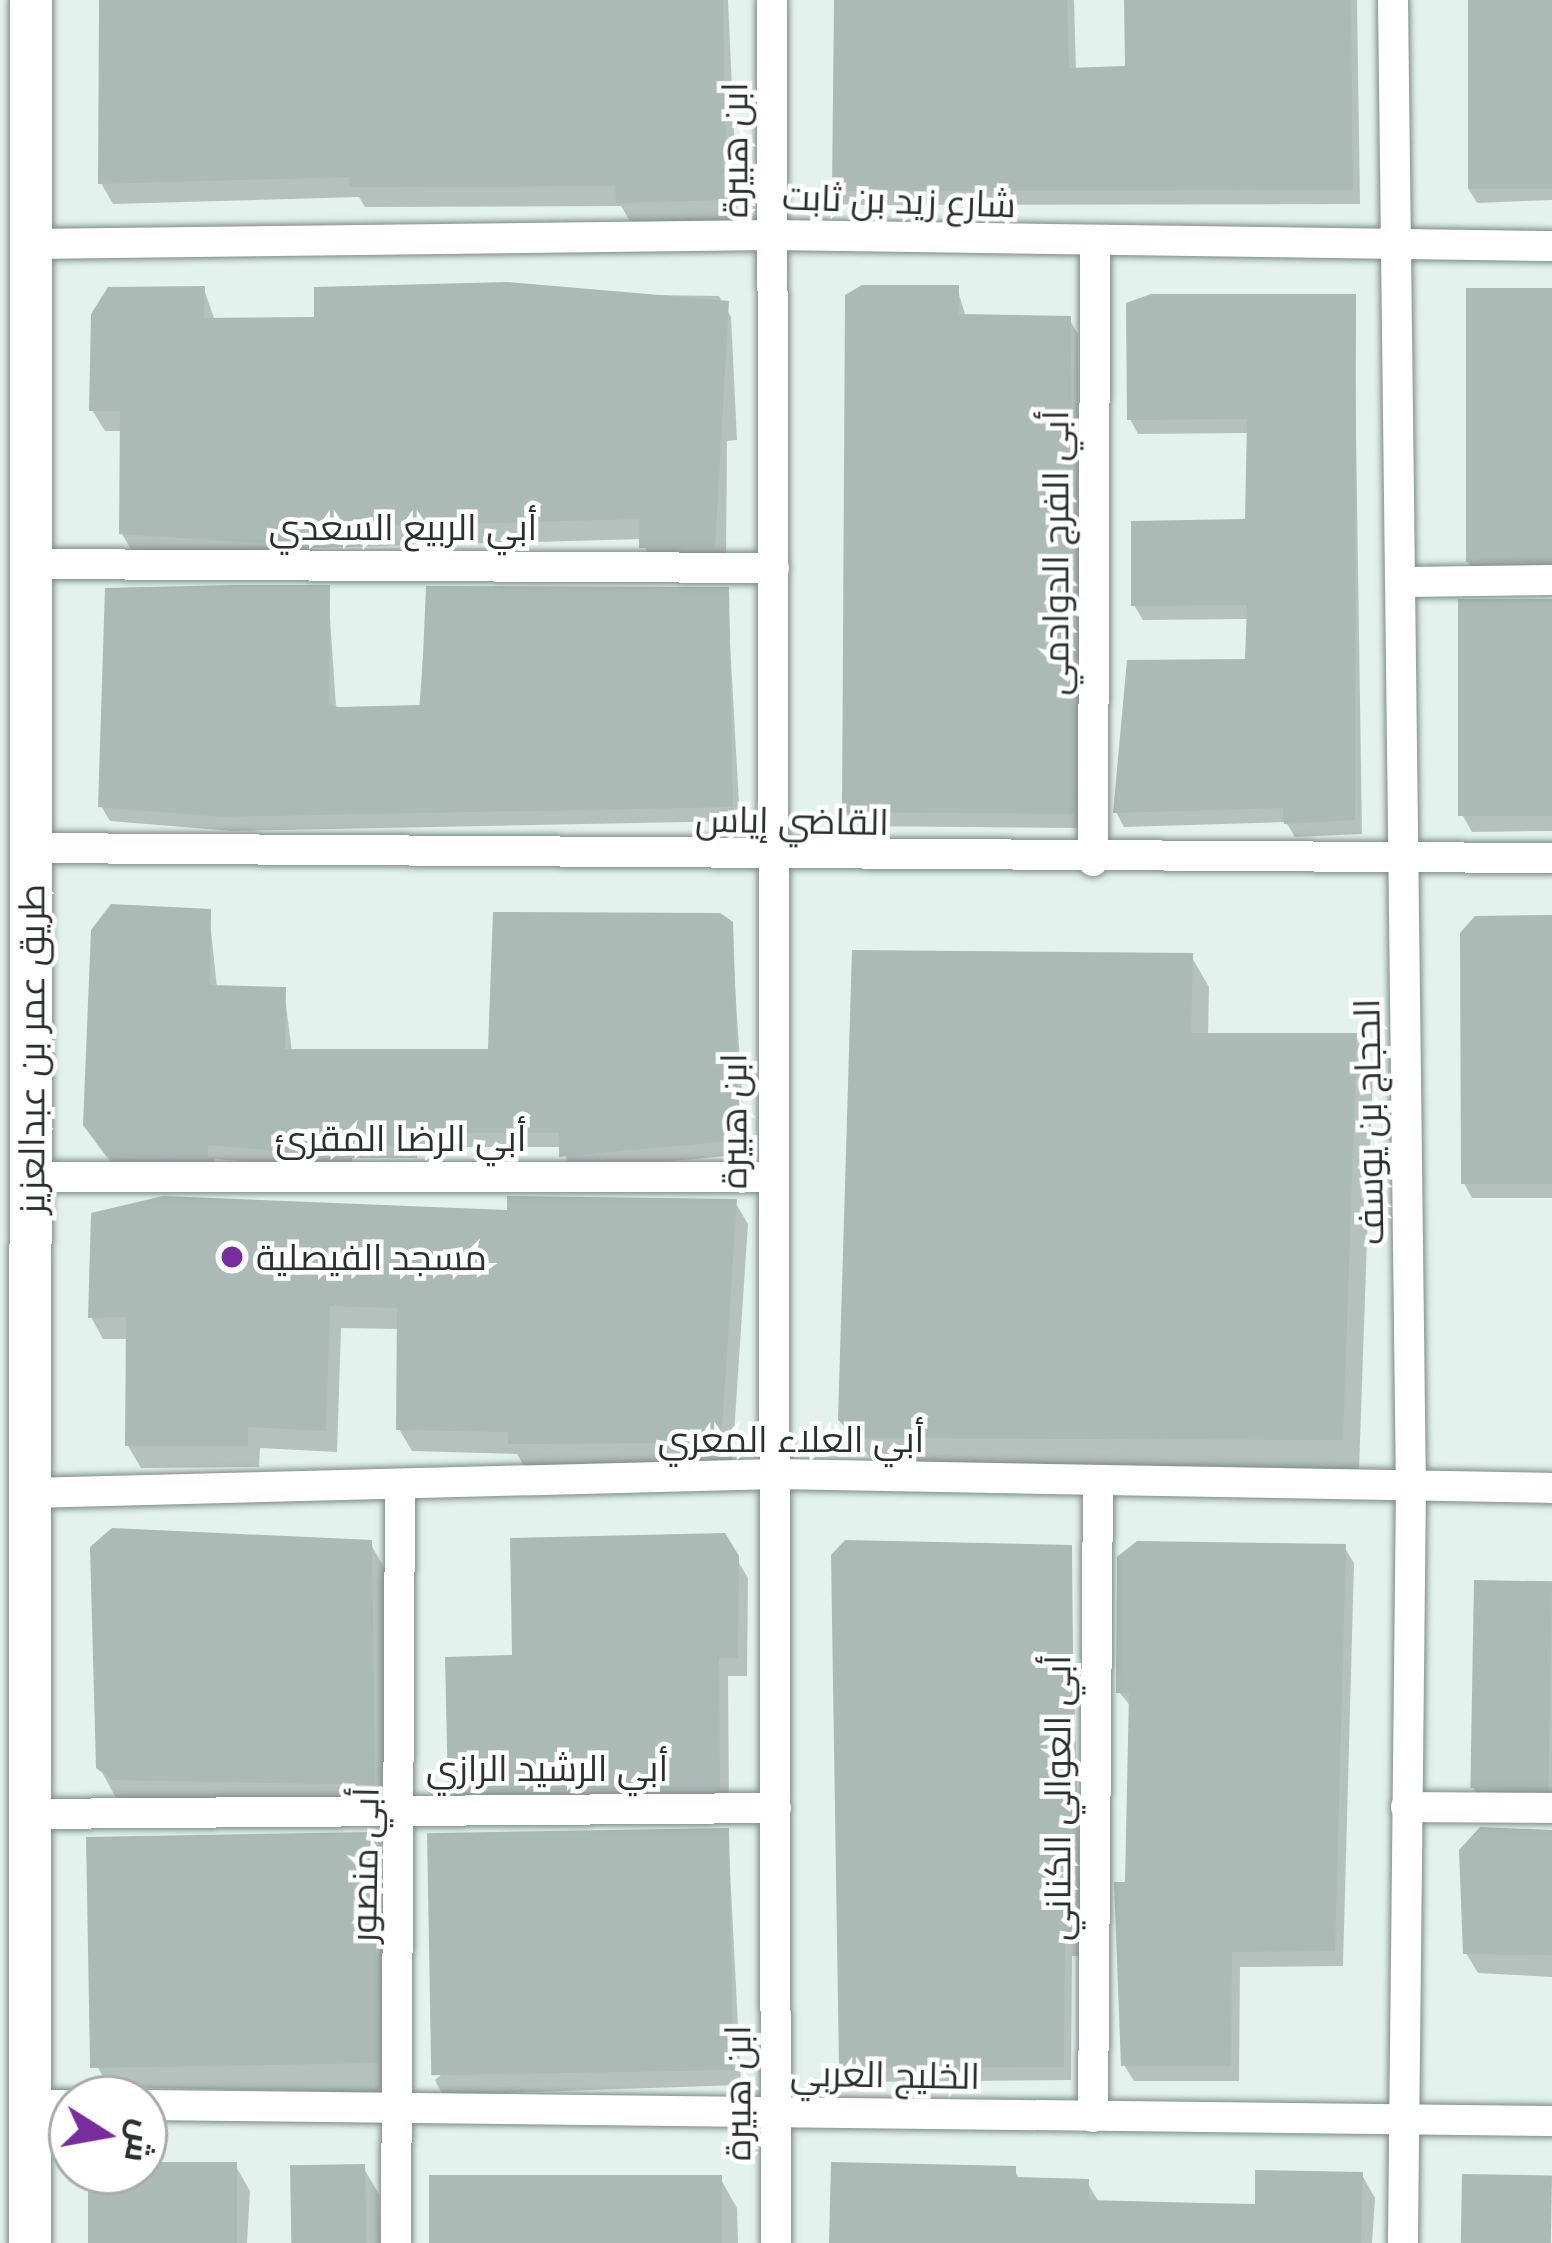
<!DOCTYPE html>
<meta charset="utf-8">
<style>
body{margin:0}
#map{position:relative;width:1552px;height:2243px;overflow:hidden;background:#e3f2ed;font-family:"PT Sans",Cairo,sans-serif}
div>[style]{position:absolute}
.shadow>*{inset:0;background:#0003}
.building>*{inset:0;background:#abbab5;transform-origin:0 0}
.roads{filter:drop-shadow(0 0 3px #7e8b87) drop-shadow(0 0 3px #7e8b87)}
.minor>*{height:30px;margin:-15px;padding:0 15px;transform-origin:15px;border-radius:15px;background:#fff}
.secondary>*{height:42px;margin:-21px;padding:0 21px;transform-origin:21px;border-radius:21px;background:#fff}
.dots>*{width:33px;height:33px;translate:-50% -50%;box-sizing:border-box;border:6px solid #fff;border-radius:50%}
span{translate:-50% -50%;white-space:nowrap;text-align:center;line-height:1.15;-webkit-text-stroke:9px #fff;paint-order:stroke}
.street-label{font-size:36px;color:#2a2f2d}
.poi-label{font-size:36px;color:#2a2f2d}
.left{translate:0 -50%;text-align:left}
.north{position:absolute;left:48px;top:2075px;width:120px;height:120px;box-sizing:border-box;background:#fff;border:3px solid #aaacab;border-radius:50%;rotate:101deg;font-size:33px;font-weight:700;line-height:48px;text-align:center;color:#2a2f2d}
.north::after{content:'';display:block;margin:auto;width:42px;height:54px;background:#782c9e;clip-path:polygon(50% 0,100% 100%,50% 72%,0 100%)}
</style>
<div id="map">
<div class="shadow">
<div style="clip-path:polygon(102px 0,728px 0,738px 221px,631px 223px,621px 206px,365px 207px,359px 197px,113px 204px,101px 183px)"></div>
<div style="clip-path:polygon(837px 0,1074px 0,1076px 71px,1128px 69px,1127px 0,1357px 0,1360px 204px,843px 205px)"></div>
<div style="clip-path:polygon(1471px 0,1552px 0,1552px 200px,1477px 203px,1468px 188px)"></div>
<div style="clip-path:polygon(957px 288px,966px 317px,1069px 319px,1078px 334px,1080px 828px,853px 826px,845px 811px)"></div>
<div style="clip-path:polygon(204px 289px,215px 321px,317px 320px,317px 290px,719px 296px,731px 317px,737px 440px,727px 441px,726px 568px,654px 568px,642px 539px,312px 548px,312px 566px,134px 555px,122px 534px,123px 431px,105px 431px,92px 410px)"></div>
<div style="clip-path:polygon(1552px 293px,1552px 576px,1477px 577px,1467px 561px)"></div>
<div style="clip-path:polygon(1354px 297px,1362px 834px,1295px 837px,1286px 822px,1124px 827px,1116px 812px,1248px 662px,1249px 619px,1143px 620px,1134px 605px,1248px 522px,1249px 433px,1138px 434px,1130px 419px)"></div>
<div style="clip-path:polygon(328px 588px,336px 707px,419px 710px,428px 589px,727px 590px,740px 821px,232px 831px,110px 821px,101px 806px)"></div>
<div style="clip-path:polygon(1552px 602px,1552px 831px,1472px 832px,1463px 816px)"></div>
<div style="clip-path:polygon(209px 912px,217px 988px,284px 990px,292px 1052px,491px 1052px,731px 925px,746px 1154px,571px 1171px,562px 1147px,417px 1147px,417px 1158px,352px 1158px,352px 1171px,215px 1159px,215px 1171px,117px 1170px,95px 1141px)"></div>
<div style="clip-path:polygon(1552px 918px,1552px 1198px,1472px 1198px,1464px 1183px)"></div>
<div style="clip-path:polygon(1191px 956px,1209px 987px,1208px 1036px,1355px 1036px,1373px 1067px,1359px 1470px,878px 1468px,841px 1420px)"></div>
<div style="clip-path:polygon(735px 1202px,748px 1224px,732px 1464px,524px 1466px,517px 1454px,412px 1451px,399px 1429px,400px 1329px,341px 1328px,337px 1452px,260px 1448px,259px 1467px,141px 1468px,128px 1446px,128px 1339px,103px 1339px,91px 1317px,510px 1213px)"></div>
<div style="clip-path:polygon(723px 1536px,748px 1578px,747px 1676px,728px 1676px,729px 1807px,462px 1809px,451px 1790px,516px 1658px)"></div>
<div style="clip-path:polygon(370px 1543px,386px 1571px,389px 1812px,130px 1806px,115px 1796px,99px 1767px)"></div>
<div style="clip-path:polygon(1344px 1547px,1354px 1563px,1343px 1966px,1240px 1967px,1239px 2081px,1134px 2081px,1124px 2065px,1132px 1708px,1119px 1692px)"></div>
<div style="clip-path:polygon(1070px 1548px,1082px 1956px,1072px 1956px,1071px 2080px,850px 2082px,842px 2067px)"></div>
<div style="clip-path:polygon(1476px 1583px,1552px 1583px,1552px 1808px,1484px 1807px,1473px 1787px)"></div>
<div style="clip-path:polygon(1552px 1830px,1552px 1977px,1478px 1973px,1466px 1953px)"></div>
<div style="clip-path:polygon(728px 1831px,741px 2085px,443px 2095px,435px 2080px)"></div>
<div style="clip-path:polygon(377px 1838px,394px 1868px,393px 2093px,109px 2087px,92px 2057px,89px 1840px)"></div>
<div style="clip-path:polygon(144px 2165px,235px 2165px,250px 2191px,247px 2243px,95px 2243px,91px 2171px)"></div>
<div style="clip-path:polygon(363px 2167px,379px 2194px,380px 2243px,296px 2243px)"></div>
<div style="clip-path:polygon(1014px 2169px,1020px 2180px,1087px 2182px,1100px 2204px,1258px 2207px,1362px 2175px,1375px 2198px,1372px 2243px,836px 2243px)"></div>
<div style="clip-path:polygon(720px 2178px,737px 2208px,738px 2243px,433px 2243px)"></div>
</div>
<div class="building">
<div style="clip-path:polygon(99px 0,723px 0,727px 200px,616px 203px,615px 186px,350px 187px,349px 177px,98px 184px)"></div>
<div style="clip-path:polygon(834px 0,1067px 0,1069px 68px,1125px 66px,1124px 0,1351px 0,1353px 190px,832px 191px)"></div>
<div style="left:1468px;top:0;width:84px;height:189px"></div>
<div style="clip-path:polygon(508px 282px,729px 301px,715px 548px,639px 548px,639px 519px,302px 528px,302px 546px,119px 534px,120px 411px,89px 411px,91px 314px,108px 287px,205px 286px,204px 318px,314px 317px,314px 287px)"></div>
<div style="clip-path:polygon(862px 285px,959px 285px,959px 314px,1071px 316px,1074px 814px,842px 812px,845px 295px)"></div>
<div style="left:1466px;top:288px;width:86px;height:274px"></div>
<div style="clip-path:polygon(1151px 294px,1356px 294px,1355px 820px,1284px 824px,1283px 808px,1113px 813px,1127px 660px,1245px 659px,1247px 605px,1131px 606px,1131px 521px,1245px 519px,1247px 419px,1127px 420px,1126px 303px)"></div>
<div style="clip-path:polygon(235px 585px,330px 585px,329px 704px,338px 707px,421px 705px,426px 586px,729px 587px,733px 807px,222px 817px,98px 807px,105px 588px)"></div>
<div style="left:1552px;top:599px;width:217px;height:94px;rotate:90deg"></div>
<div style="clip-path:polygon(111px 904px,211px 909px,210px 985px,286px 987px,285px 1049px,488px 1049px,493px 912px,720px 913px,733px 922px,740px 1140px,559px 1157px,559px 1133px,410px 1133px,411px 1145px,345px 1144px,345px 1157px,208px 1145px,208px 1157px,106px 1156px,83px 1125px,91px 930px)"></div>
<div style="clip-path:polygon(1552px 915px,1552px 1184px,1461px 1184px,1460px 933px,1475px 916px)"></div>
<div style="clip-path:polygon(852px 950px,1193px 953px,1191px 1033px,1357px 1033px,1343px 1440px,857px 1438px,838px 1420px)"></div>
<div style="clip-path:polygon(163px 1196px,507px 1210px,507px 1196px,737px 1199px,721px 1443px,508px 1444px,508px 1432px,396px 1430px,397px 1308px,330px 1306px,326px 1431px,248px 1427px,248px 1446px,125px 1446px,126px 1317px,88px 1318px,91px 1213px)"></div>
<div style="clip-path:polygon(112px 1528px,372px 1540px,375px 1785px,112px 1780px,96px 1768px,90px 1547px)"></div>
<div style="clip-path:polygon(725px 1533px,739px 1556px,738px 1658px,719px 1658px,720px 1789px,448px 1791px,445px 1657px,512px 1655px,510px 1538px)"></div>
<div style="clip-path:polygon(845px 1540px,1072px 1545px,1075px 1942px,1065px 1942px,1064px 2067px,839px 2068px,831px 1555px)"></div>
<div style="clip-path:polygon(1137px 1541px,1346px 1544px,1335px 1951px,1232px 1952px,1231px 2066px,1121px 2066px,1114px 1882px,1125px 1882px,1129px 1693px,1116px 1693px,1117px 1557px)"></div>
<div style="left:1474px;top:1580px;width:78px;height:208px;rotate:1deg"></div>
<div style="clip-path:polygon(1480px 1827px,1552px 1830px,1552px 1955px,1463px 1954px,1459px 1850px)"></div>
<div style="left:729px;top:1828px;width:242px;height:302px;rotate:89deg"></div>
<div style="left:374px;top:1832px;width:231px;height:288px;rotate:89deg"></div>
<div style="clip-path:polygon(144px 2162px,237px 2162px,237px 2243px,88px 2243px,88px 2171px,144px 2171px)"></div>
<div style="clip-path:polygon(831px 2162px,1016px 2166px,1016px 2177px,1089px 2179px,1089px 2200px,1202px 2203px,1255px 2204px,1255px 2170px,1363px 2172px,1361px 2243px,829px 2243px)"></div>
<div style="left:365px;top:2164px;width:79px;height:75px;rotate:89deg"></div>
<div style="left:1462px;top:2174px;width:90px;height:69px;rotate:1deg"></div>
<div style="left:722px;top:2175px;width:68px;height:293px;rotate:90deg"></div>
</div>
<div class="roads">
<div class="minor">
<div style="left:772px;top:0;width:2243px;rotate:89.9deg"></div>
<div style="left:1393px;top:0;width:1486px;rotate:89.31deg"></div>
<div style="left:1411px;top:1486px;width:757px;rotate:90.61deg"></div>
<div style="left:29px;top:244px;width:744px;rotate:-0.69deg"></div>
<div style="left:773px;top:235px;width:779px;rotate:0.81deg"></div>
<div style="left:30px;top:564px;width:744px;rotate:0.31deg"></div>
<div style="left:1402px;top:582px;width:150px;rotate:-0.8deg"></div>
<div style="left:31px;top:848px;width:1521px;rotate:0.38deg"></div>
<div style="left:1093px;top:861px;width:616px;rotate:-89.81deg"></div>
<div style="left:32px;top:1177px;width:739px"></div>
<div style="left:30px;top:1493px;width:746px;rotate:-1.46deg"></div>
<div style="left:776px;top:1474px;width:776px;rotate:1.03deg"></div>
<div style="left:1406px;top:1807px;width:146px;rotate:0.4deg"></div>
<div style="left:30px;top:1814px;width:746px;rotate:-0.46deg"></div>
<div style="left:30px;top:2105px;width:42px"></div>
<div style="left:144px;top:2105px;width:1408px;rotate:0.65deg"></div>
<div style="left:1093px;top:2117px;width:637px;rotate:-89.55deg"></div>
<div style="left:396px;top:2243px;width:755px;rotate:-89.7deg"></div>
</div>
<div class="secondary">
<div style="left:30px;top:2243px;width:2243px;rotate:-89.97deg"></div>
</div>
</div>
<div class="dots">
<div style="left:232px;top:1257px;background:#782c9e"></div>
</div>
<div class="street-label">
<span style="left:734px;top:150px;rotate:-90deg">ابن هبيرة</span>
<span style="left:899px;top:200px;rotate:2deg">شارع زيد بن ثابت</span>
<span style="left:403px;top:527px">أبي الربيع السعدي</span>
<span style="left:1055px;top:553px;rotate:-90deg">أبي الفرج الدوادمي</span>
<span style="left:792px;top:820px;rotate:1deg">القاضي إياس</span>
<span style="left:31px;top:1049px;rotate:-90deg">طريق عمر بن عبدالعزيز</span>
<span style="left:733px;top:1121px;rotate:-90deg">ابن هبيرة</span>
<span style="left:1368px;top:1122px;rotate:-91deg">الحجاج بن يوسف</span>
<span style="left:401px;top:1138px">أبي الرضا المقرئ</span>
<span style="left:791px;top:1439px">أبي العلاء المعري</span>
<span style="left:547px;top:1768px">أبي الرشيد الرازي</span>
<span style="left:1057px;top:1798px;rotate:-90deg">أبي العوالي الكناني</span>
<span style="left:364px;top:1865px;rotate:-89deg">أبي منصور</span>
<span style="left:885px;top:2074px;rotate:1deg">الخليج العربي</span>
<span style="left:737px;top:2093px;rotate:-90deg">ابن هبيرة</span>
</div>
<div class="poi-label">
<span class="left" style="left:256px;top:1257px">مسجد الفيصلية</span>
</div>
<div class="north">ش</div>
</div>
